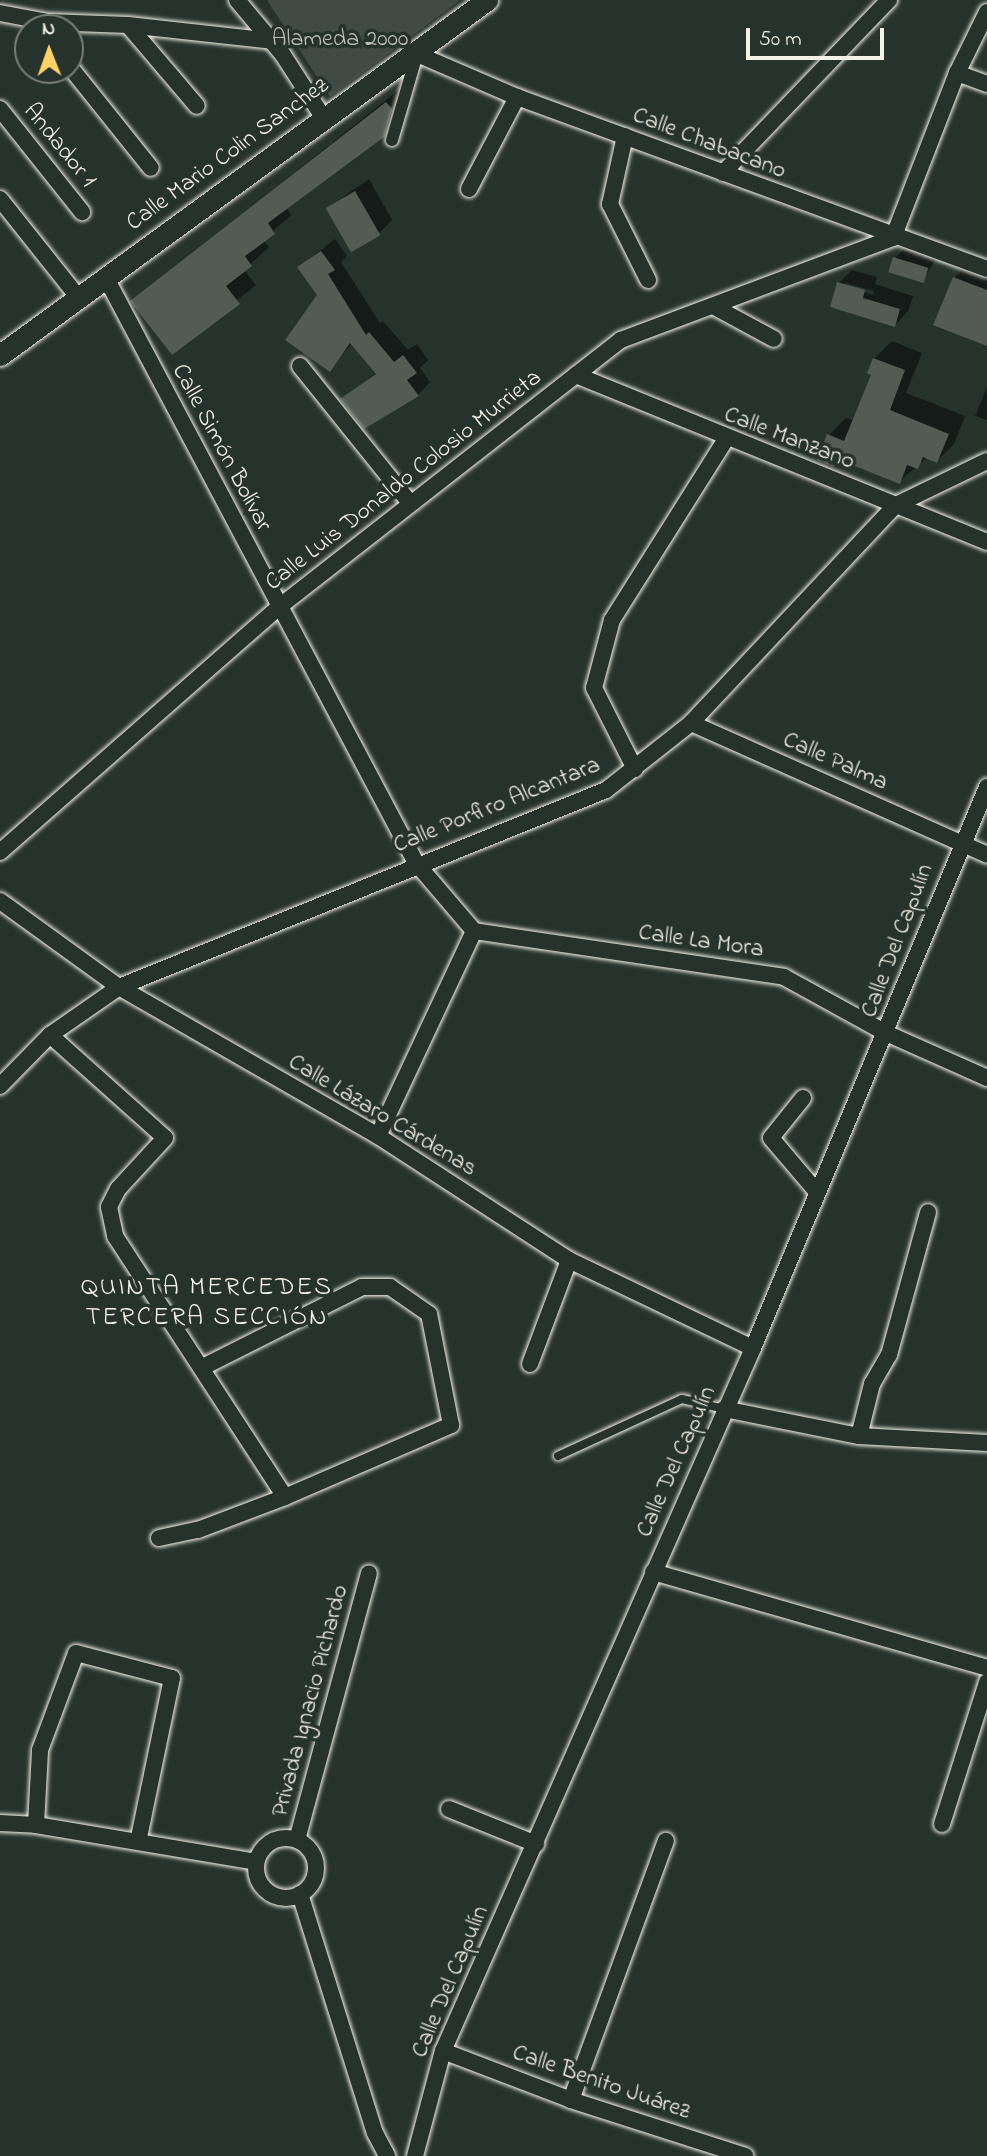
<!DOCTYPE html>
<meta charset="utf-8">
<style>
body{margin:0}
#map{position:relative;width:987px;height:2156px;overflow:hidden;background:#26332d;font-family:"Indie Flower",sans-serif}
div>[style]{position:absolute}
.green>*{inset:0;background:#414b45}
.shadow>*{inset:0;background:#0007}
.building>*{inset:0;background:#525c55;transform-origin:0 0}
.roads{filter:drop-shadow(0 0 2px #f4f1e8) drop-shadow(0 0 2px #f4f1e8)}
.service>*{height:8px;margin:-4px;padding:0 4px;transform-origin:4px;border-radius:4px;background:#26332d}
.pedestrian>*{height:12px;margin:-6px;padding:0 6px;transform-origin:6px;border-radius:6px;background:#26332d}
.minor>*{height:16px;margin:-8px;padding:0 8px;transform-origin:8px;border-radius:8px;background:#26332d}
.minor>.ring{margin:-8px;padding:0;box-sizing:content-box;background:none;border:16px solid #26332d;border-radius:50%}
.secondary>*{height:21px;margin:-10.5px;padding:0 10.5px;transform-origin:10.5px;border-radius:10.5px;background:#26332d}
span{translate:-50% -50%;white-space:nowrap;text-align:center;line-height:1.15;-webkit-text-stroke:7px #26332d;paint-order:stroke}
.park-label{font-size:24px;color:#bebfb7}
.street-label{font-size:24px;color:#f4f1e8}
.neighbourhood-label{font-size:26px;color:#f4f1e8;letter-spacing:2px}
.north{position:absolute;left:14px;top:14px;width:70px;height:70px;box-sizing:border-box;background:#26332d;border:2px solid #787f78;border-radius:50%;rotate:359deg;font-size:19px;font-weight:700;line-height:28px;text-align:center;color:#f4f1e8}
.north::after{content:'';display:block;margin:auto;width:24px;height:32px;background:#ffd166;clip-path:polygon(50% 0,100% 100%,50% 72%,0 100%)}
.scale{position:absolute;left:746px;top:28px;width:138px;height:32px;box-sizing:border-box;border:4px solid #f4f1e8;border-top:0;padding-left:9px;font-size:21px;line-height:24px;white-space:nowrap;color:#f4f1e8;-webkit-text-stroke:5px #26332d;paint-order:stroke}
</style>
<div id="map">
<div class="green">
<div style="clip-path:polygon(267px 0,460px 0,330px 97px)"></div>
</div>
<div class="shadow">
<div style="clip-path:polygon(405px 85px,401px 118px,287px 208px,291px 215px,263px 240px,269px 247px,244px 270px,256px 285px,172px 353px,133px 301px)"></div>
<div style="clip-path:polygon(369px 179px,392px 220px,379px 233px,327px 208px)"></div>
<div style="clip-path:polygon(335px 239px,347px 256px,341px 262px,380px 323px,383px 321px,408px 350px,417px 344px,428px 360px,420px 368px,430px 382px,418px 395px,343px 400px,377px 372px,352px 343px,330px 370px,320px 295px,300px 267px)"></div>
<div style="clip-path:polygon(904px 249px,936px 259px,923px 280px,895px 258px)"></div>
<div style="clip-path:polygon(967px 265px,987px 273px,987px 344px,954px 278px)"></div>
<div style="clip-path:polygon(evenodd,852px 270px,877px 277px,875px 284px,913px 296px,908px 311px,895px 325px,839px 283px,852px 270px,845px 283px,874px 291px,873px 295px,845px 286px,845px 283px)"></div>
<div style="clip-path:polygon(892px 341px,922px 353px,906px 393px,965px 416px,954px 444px,937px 461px,927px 457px,899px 482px,841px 458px,834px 465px,829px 435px,846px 418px,854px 421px,874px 374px,874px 359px)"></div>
<div style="clip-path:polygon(987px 387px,987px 420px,975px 416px)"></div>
</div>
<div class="building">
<div style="clip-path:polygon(386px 102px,392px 109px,384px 137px,268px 223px,275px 234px,245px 256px,252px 266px,226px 286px,240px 304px,172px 355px,130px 301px)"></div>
<div style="left:355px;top:191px;width:51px;height:34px;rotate:60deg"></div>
<div style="clip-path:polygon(321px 251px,335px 270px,328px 274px,366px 335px,369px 332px,394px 362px,403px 355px,417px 373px,407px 380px,419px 396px,364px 429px,340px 399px,376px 374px,350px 343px,330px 372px,285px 340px,317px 295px,297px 267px)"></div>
<div style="left:893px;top:257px;width:37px;height:16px;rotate:17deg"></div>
<div style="clip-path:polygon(953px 277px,987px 290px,987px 346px,933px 325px)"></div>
<div style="clip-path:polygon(837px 282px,865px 290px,863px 298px,900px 309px,895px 327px,830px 307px)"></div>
<div style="clip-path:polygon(873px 358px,905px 370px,890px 410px,949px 434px,937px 463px,923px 457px,918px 469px,907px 465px,900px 484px,837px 459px,834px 467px,817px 460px,827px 434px,844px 441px,871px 375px,867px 373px)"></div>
</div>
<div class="roads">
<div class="service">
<div style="left:558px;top:1456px;width:136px;rotate:-24.7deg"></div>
<div style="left:682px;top:1399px;width:43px;rotate:13.4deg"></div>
</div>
<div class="pedestrian">
<div style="left:392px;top:140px;width:90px;rotate:-73.8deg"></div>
</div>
<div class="minor">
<div style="left:237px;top:0;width:72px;rotate:50.1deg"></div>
<div style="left:283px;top:55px;width:74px;rotate:57.2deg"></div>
<div style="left:0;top:13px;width:49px;rotate:10.6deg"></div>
<div style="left:48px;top:22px;width:80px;rotate:2.1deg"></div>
<div style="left:128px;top:25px;width:145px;rotate:6.3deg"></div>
<div style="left:128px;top:25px;width:106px;rotate:49.6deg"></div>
<div style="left:417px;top:54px;width:109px;rotate:23.3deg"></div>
<div style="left:517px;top:97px;width:500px;rotate:20.1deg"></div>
<div style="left:70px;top:67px;width:129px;rotate:51.3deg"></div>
<div style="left:957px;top:73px;width:32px;rotate:20deg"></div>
<div style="left:0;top:109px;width:132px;rotate:51.5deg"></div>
<div style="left:625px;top:136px;width:70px;rotate:102.4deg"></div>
<div style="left:610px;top:204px;width:85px;rotate:63.4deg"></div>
<div style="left:723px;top:173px;width:240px;rotate:-46.2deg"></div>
<div style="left:469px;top:189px;width:104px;rotate:-62.4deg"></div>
<div style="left:0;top:199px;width:125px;rotate:51.5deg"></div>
<div style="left:105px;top:276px;width:664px;rotate:62.08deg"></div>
<div style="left:416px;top:863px;width:89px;rotate:49.5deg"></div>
<div style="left:474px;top:931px;width:313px;rotate:8.4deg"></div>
<div style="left:784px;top:977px;width:116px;rotate:28.8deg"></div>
<div style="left:886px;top:1033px;width:111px;rotate:24deg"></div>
<div style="left:713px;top:306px;width:69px;rotate:28.4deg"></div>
<div style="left:300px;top:366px;width:176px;rotate:51.2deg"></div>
<div style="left:576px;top:375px;width:444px;rotate:22.1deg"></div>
<div style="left:691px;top:723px;width:324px;rotate:24deg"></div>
<div style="left:635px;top:769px;width:91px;rotate:-116.8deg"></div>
<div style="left:594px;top:688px;width:70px;rotate:-75.2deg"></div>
<div style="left:612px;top:620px;width:214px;rotate:-57.8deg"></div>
<div style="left:0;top:852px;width:371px;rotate:-41.3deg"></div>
<div style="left:279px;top:607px;width:434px;rotate:-38deg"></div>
<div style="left:621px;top:340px;width:290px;rotate:-20.6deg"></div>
<div style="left:893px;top:238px;width:177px;rotate:-68.8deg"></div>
<div style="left:957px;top:73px;width:68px;rotate:-63.8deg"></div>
<div style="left:0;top:901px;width:147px;rotate:35.9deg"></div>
<div style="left:119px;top:987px;width:299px;rotate:29.9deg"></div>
<div style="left:378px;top:1136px;width:228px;rotate:33deg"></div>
<div style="left:569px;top:1260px;width:204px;rotate:25.6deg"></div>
<div style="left:50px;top:1035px;width:154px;rotate:41.8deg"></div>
<div style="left:165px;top:1138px;width:69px;rotate:132.7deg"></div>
<div style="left:118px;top:1189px;width:20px;rotate:117deg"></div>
<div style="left:109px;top:1207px;width:30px;rotate:78deg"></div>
<div style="left:115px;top:1236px;width:311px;rotate:56.9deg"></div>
<div style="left:0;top:1086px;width:71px;rotate:-45.6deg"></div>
<div style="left:50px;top:1035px;width:84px;rotate:-34.8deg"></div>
<div style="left:119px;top:987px;width:525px;rotate:-22.02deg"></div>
<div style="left:606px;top:790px;width:108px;rotate:-38.2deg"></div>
<div style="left:691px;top:723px;width:299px;rotate:-46.8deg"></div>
<div style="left:896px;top:505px;width:101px;rotate:-25.8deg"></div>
<div style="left:803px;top:1098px;width:51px;rotate:128.7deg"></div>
<div style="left:771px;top:1138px;width:71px;rotate:49.6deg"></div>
<div style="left:378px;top:1136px;width:226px;rotate:-64.9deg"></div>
<div style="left:530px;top:1364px;width:111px;rotate:-69.4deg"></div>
<div style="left:724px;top:1409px;width:138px;rotate:11.3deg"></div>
<div style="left:859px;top:1436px;width:128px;rotate:3.1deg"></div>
<div style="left:859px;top:1436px;width:54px;rotate:-76deg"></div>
<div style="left:872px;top:1384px;width:34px;rotate:-60deg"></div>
<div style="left:889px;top:1355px;width:148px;rotate:-74.7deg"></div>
<div style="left:159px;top:1538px;width:40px;rotate:-12deg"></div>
<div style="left:198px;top:1530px;width:93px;rotate:-20.8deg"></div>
<div style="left:285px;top:1497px;width:181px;rotate:-23.4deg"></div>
<div style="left:451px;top:1425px;width:113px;rotate:-101.2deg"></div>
<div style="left:429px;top:1314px;width:47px;rotate:-145.3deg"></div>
<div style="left:390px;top:1287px;width:28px;rotate:180deg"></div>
<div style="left:362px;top:1287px;width:178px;rotate:153.3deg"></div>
<div style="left:653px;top:1572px;width:348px;rotate:16deg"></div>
<div style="left:449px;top:1809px;width:94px;rotate:21.9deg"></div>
<div style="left:0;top:1823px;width:36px;rotate:3deg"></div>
<div style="left:36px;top:1825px;width:223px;rotate:9.5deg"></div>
<div style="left:942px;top:1824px;width:149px;rotate:-72.4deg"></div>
<div style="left:36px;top:1825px;width:75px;rotate:-86.9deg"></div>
<div style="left:40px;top:1750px;width:103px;rotate:-69.6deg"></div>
<div style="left:76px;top:1653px;width:99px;rotate:14.6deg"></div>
<div style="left:172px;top:1678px;width:167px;rotate:101.7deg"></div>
<div class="ring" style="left:256px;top:1838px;width:44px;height:44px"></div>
<div style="left:297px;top:1840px;width:276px;rotate:-74.9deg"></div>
<div style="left:300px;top:1894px;width:250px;rotate:72.6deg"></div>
<div style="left:375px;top:2133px;width:26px;rotate:62deg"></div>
<div style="left:443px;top:2051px;width:137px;rotate:20.9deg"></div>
<div style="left:571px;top:2100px;width:183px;rotate:17.8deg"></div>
<div style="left:571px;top:2100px;width:276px;rotate:-69.9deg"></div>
<div style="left:415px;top:2156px;width:109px;rotate:-75.1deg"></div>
<div style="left:443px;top:2051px;width:768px;rotate:-66.2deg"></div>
<div style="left:753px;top:1348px;width:608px;rotate:-67.36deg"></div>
</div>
<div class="secondary">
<div style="left:0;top:355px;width:603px;rotate:-36.09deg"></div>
</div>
</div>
<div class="park-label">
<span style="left:340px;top:40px">Alameda 2000</span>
</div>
<div class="street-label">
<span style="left:709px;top:144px;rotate:21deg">Calle Chabacano</span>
<span style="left:59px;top:146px;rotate:51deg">Andador 1</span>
<span style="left:228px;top:155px;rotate:-36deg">Calle Mario Colin Sanchez</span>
<span style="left:789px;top:439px;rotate:21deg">Calle Manzano</span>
<span style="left:221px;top:448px;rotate:62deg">Calle Simón Bolívar</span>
<span style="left:404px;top:481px;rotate:-38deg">Calle Luis Donaldo Colosio Murrieta</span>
<span style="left:835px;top:762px;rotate:24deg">Calle Palma</span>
<span style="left:497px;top:806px;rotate:-22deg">Calle Porfiro Alcantara</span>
<span style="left:898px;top:941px;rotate:-69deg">Calle Del Capulín</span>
<span style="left:701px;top:942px;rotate:8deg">Calle La Mora</span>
<span style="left:382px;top:1116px;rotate:31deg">Calle Lázaro Cárdenas</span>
<span style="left:677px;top:1462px;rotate:-66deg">Calle Del Capulín</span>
<span style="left:311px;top:1701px;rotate:-75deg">Privada Ignacio Pichardo</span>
<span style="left:451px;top:1982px;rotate:-67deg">Calle Del Capulín</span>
<span style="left:601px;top:2083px;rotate:19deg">Calle Benito Juárez</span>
</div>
<div class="neighbourhood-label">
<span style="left:207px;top:1304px">QUINTA MERCEDES<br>TERCERA SECCIÓN</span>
</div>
<div class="north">N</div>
<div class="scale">50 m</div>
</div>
